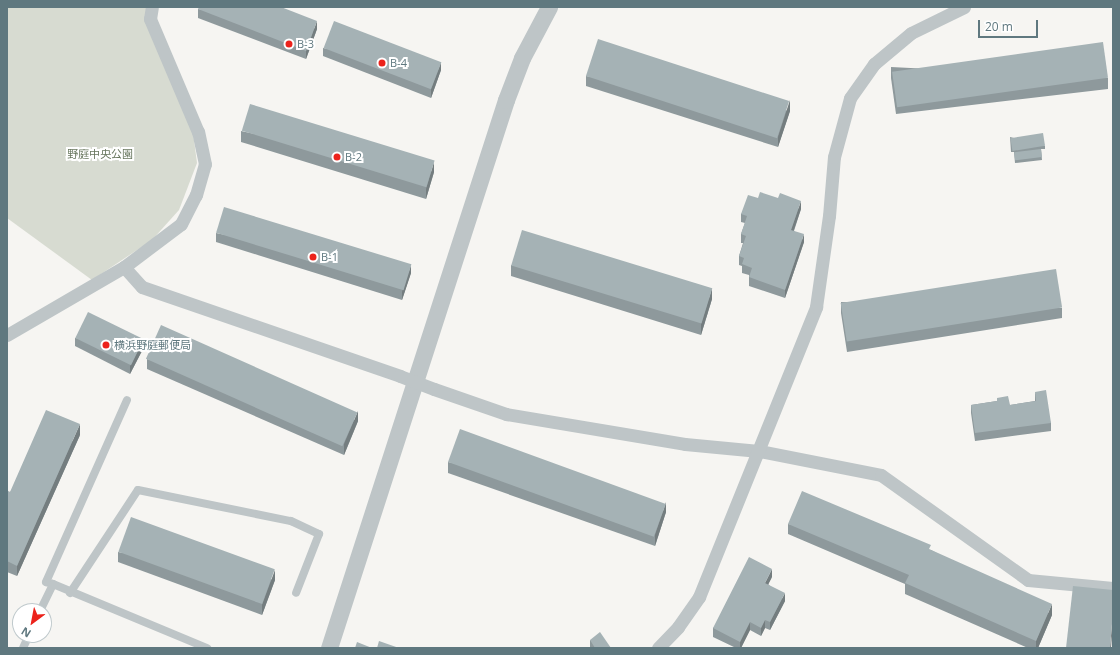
<!DOCTYPE html>
<meta charset="utf-8">
<style>
body{margin:0}
#map{position:relative;width:1120px;height:655px;overflow:hidden;background:#f6f5f2;font-family:"Open Sans","Noto Sans JP",sans-serif}
div>[style]{position:absolute}
.green>*{inset:0;background:#d7dbd1}
.service>*{height:8px;margin:-4px;padding:0 4px;transform-origin:4px;border-radius:4px;background:#bec5c7}
.pedestrian>*{height:13px;margin:-6.5px;padding:0 6.5px;transform-origin:6.5px;border-radius:6.5px;background:#bec5c7}
.minor>*{height:17px;margin:-8.5px;padding:0 8.5px;transform-origin:8.5px;border-radius:8.5px;background:#bec5c7}
.pedestrian-bridge>*{height:13px;margin:-6.5px;padding:0 6.5px;transform-origin:6.5px;border-radius:6.5px;background:#bec5c7}
.wall>*{inset:0;background:#8e999c}
.shaded-wall>*{inset:0;background:#747d7f}
.building>*{inset:0;background:#a5b2b5;transform-origin:0 0}
.dots>*{width:11px;height:11px;translate:-50% -50%;box-sizing:border-box;border:2px solid #fff;border-radius:50%}
span{translate:-50% -50%;white-space:nowrap;text-align:center;line-height:1.15;-webkit-text-stroke:4px #fff;paint-order:stroke}
.poi-label{font-size:11px;color:#5f787f}
.left{translate:0 -50%;text-align:left}
.park-label{font-size:11px;color:#68775e}
.frame{position:absolute;inset:0;border:8px solid #5f787f;pointer-events:none}
.north{position:absolute;left:12px;top:603px;width:40px;height:40px;box-sizing:border-box;background:#fff;border:1px solid #bfc9cc;border-radius:50%;rotate:212deg;font-size:11px;font-weight:700;line-height:16px;text-align:center;color:#5f787f}
.north::after{content:'';display:block;margin:auto;width:14px;height:18px;background:#ec231c;clip-path:polygon(50% 0,100% 100%,50% 72%,0 100%)}
.scale{position:absolute;left:978px;top:20px;width:60px;height:18px;box-sizing:border-box;border:2px solid #5f787f;border-top:0;padding-left:5px;font-size:12px;line-height:14px;white-space:nowrap;color:#5f787f;-webkit-text-stroke:3px #fff;paint-order:stroke}
</style>
<div id="map">
<div class="green">
<div style="clip-path:polygon(7px 7px,147px 7px,193px 133px,197px 163px,179px 210px,152px 240px,92px 280px,7px 218px)"></div>
</div>
<div class="service">
<div style="left:53px;top:584px;width:7px;rotate:-164deg"></div>
<div style="left:46px;top:582px;width:199px;rotate:-66deg"></div>
<div style="left:70px;top:593px;width:123px;rotate:-56.6deg"></div>
<div style="left:138px;top:490px;width:156px;rotate:11.5deg"></div>
<div style="left:291px;top:521px;width:31px;rotate:25deg"></div>
<div style="left:319px;top:534px;width:63px;rotate:111.3deg"></div>
<div style="left:40px;top:611px;width:30px;rotate:-64deg"></div>
<div style="left:53px;top:584px;width:167px;rotate:22.6deg"></div>
<div style="left:23px;top:648px;width:14px;rotate:-65deg"></div>
</div>
<div class="pedestrian">
<div style="left:124px;top:267px;width:27px;rotate:48deg"></div>
<div style="left:142px;top:287px;width:273px;rotate:19deg"></div>
<div style="left:7px;top:335px;width:135px;rotate:-30.2deg"></div>
<div style="left:124px;top:267px;width:71px;rotate:-37deg"></div>
<div style="left:181px;top:224px;width:33px;rotate:-63deg"></div>
<div style="left:196px;top:195px;width:32px;rotate:-74deg"></div>
<div style="left:205px;top:164px;width:33px;rotate:-102deg"></div>
<div style="left:198px;top:132px;width:123px;rotate:-113deg"></div>
<div style="left:150px;top:19px;width:12px;rotate:-81deg"></div>
<div style="left:434px;top:389px;width:76px;rotate:19.1deg"></div>
<div style="left:506px;top:414px;width:181px;rotate:9.5deg"></div>
<div style="left:685px;top:444px;width:74px;rotate:5.4deg"></div>
<div style="left:759px;top:451px;width:124px;rotate:11.1deg"></div>
<div style="left:881px;top:475px;width:181px;rotate:35.5deg"></div>
<div style="left:1028px;top:580px;width:85px;rotate:5.4deg"></div>
<div style="left:658px;top:648px;width:29px;rotate:-46deg"></div>
<div style="left:678px;top:627px;width:37px;rotate:-55deg"></div>
<div style="left:699px;top:597px;width:313px;rotate:-68deg"></div>
<div style="left:816px;top:307px;width:92px;rotate:-81.9deg"></div>
<div style="left:829px;top:216px;width:59px;rotate:-85.2deg"></div>
<div style="left:834px;top:157px;width:61px;rotate:-74.8deg"></div>
<div style="left:850px;top:98px;width:42px;rotate:-54.8deg"></div>
<div style="left:874px;top:64px;width:48px;rotate:-40deg"></div>
<div style="left:911px;top:33px;width:59px;rotate:-26.1deg"></div>
</div>
<div class="minor">
<div style="left:329px;top:648px;width:576px;rotate:-72.1deg"></div>
<div style="left:506px;top:100px;width:45px;rotate:-69.1deg"></div>
<div style="left:522px;top:58px;width:58px;rotate:-62.1deg"></div>
</div>
<div class="pedestrian-bridge">
<div style="left:400px;top:376px;width:36px;rotate:21deg"></div>
</div>
<div class="wall">
<div style="clip-path:polygon(198px 9px,317px 29px,306px 59px,198px 18px)"></div>
<div style="clip-path:polygon(323px 48px,441px 70px,431px 98px,323px 56px)"></div>
<div style="clip-path:polygon(891px 67px,1108px 78px,1108px 89px,896px 114px,891px 78px)"></div>
<div style="clip-path:polygon(586px 76px,790px 111px,778px 147px,586px 86px)"></div>
<div style="clip-path:polygon(241px 131px,434px 172px,426px 199px,241px 142px)"></div>
<div style="clip-path:polygon(1010px 137px,1045px 146px,1045px 149px,1041px 149px,1042px 160px,1015px 163px,1014px 152px,1011px 152px)"></div>
<div style="clip-path:polygon(758px 198px,801px 209px,794px 231px,804px 242px,785px 298px,749px 286px,749px 275px,742px 273px,742px 266px,739px 265px,739px 256px,743px 243px,741px 243px,741px 234px,745px 223px,741px 222px,741px 214px)"></div>
<div style="clip-path:polygon(216px 233px,411px 273px,402px 300px,216px 242px)"></div>
<div style="clip-path:polygon(511px 265px,712px 299px,701px 335px,511px 276px)"></div>
<div style="clip-path:polygon(841px 302px,1062px 308px,1062px 318px,847px 352px,841px 313px)"></div>
<div style="clip-path:polygon(75px 338px,144px 347px,130px 374px,75px 346px)"></div>
<div style="clip-path:polygon(147px 359px,358px 421px,344px 455px,147px 369px)"></div>
<div style="clip-path:polygon(1035px 392px,1051px 423px,1051px 431px,975px 441px,971px 413px,971px 405px,997px 401px,997px 398px,1010px 405px,1035px 401px)"></div>
<div style="clip-path:polygon(80px 435px,17px 576px,7px 572px,7px 491px,10px 492px)"></div>
<div style="clip-path:polygon(448px 462px,666px 512px,655px 546px,448px 473px)"></div>
<div style="clip-path:polygon(788px 524px,931px 550px,1052px 615px,1038px 648px,1028px 648px,905px 594px,905px 584px,788px 534px)"></div>
<div style="clip-path:polygon(118px 552px,275px 580px,262px 615px,118px 562px)"></div>
<div style="clip-path:polygon(772px 577px,768px 584px,785px 601px,770px 630px,765px 628px,761px 636px,750px 630px,741px 648px,736px 648px,713px 637px,713px 628px)"></div>
<div style="clip-path:polygon(590px 640px,611px 648px,590px 648px)"></div>
</div>
<div class="shaded-wall">
<div style="clip-path:polygon(317px 21px,317px 29px,306px 59px,306px 51px)"></div>
<div style="clip-path:polygon(441px 62px,441px 70px,431px 98px,431px 89px)"></div>
<div style="clip-path:polygon(790px 100px,790px 111px,778px 147px,778px 137px)"></div>
<div style="clip-path:polygon(434px 162px,434px 172px,426px 199px,426px 189px)"></div>
<div style="clip-path:polygon(801px 201px,801px 209px,791px 238px,791px 230px)"></div>
<div style="clip-path:polygon(804px 234px,804px 242px,785px 298px,785px 290px)"></div>
<div style="clip-path:polygon(411px 265px,411px 273px,402px 300px,402px 292px)"></div>
<div style="clip-path:polygon(712px 288px,712px 299px,701px 335px,701px 324px)"></div>
<div style="clip-path:polygon(144px 339px,144px 347px,130px 374px,130px 366px)"></div>
<div style="clip-path:polygon(358px 411px,358px 421px,344px 455px,344px 444px)"></div>
<div style="clip-path:polygon(80px 424px,80px 435px,17px 576px,17px 566px)"></div>
<div style="clip-path:polygon(666px 502px,666px 512px,655px 546px,655px 535px)"></div>
<div style="clip-path:polygon(772px 569px,772px 577px,765px 591px,765px 583px)"></div>
<div style="clip-path:polygon(275px 570px,275px 580px,262px 615px,262px 605px)"></div>
<div style="clip-path:polygon(785px 593px,785px 601px,770px 630px,770px 622px)"></div>
<div style="clip-path:polygon(1052px 604px,1052px 615px,1038px 648px,1036px 648px,1036px 641px)"></div>
<div style="clip-path:polygon(1113px 612px,1113px 622px,1111px 648px,1110px 648px)"></div>
<div style="clip-path:polygon(765px 620px,765px 628px,761px 636px,761px 628px)"></div>
<div style="clip-path:polygon(750px 622px,750px 630px,741px 648px,740px 648px,740px 642px)"></div>
</div>
<div class="building">
<div style="clip-path:polygon(199px 7px,281px 7px,317px 21px,306px 51px,198px 9px)"></div>
<div style="left:334px;top:21px;width:115px;height:29px;rotate:21deg"></div>
<div style="left:598px;top:39px;width:201px;height:39px;rotate:18deg"></div>
<div style="left:1103px;top:42px;width:36px;height:213px;rotate:82deg"></div>
<div style="left:250px;top:104px;width:193px;height:28px;rotate:17deg"></div>
<div style="left:1043px;top:133px;width:13px;height:33px;rotate:81deg"></div>
<div style="left:1041px;top:149px;width:8px;height:27px;rotate:83deg"></div>
<div style="clip-path:polygon(760px 192px,778px 198px,780px 193px,801px 201px,791px 230px,804px 234px,785px 290px,749px 277px,752px 268px,742px 264px,744px 258px,739px 256px,746px 236px,741px 234px,747px 216px,741px 214px,748px 195px,758px 198px)"></div>
<div style="left:224px;top:207px;width:196px;height:27px;rotate:17deg"></div>
<div style="left:522px;top:230px;width:199px;height:37px;rotate:17deg"></div>
<div style="left:1056px;top:269px;width:39px;height:218px;rotate:81deg"></div>
<div style="left:88px;top:312px;width:62px;height:29px;rotate:26deg"></div>
<div style="left:161px;top:325px;width:215px;height:37px;rotate:24deg"></div>
<div style="clip-path:polygon(1046px 390px,1051px 423px,975px 433px,971px 405px,997px 401px,997px 398px,1008px 396px,1010px 405px,1036px 401px,1035px 392px)"></div>
<div style="clip-path:polygon(46px 410px,80px 424px,17px 566px,7px 561px,7px 491px,10px 492px)"></div>
<div style="left:460px;top:429px;width:219px;height:35px;rotate:20deg"></div>
<div style="clip-path:polygon(802px 491px,931px 545px,929px 549px,1052px 604px,1036px 641px,905px 583px,909px 575px,788px 524px)"></div>
<div style="left:131px;top:517px;width:153px;height:37px;rotate:20deg"></div>
<div style="clip-path:polygon(749px 557px,772px 569px,765px 583px,785px 593px,770px 622px,765px 620px,761px 628px,750px 622px,740px 642px,713px 628px)"></div>
<div style="clip-path:polygon(1073px 586px,1113px 590px,1113px 612px,1110px 648px,1066px 648px)"></div>
<div style="clip-path:polygon(600px 632px,611px 648px,595px 648px,590px 640px)"></div>
<div style="clip-path:polygon(379px 641px,399px 648px,377px 648px)"></div>
<div style="clip-path:polygon(357px 642px,372px 648px,355px 648px)"></div>
</div>
<div class="dots">
<div style="left:289px;top:44px;background:#ec231c"></div>
<div style="left:382px;top:63px;background:#ec231c"></div>
<div style="left:337px;top:157px;background:#ec231c"></div>
<div style="left:313px;top:257px;background:#ec231c"></div>
<div style="left:106px;top:345px;background:#ec231c"></div>
</div>
<div class="poi-label">
<span class="left" style="left:297px;top:44px">B-3</span>
<span class="left" style="left:390px;top:63px">B-4</span>
<span class="left" style="left:345px;top:157px">B-2</span>
<span class="left" style="left:321px;top:257px">B-1</span>
<span class="left" style="left:114px;top:345px">横浜野庭郵便局</span>
</div>
<div class="park-label">
<span style="left:100px;top:154px">野庭中央公園</span>
</div>
<div class="frame"></div>
<div class="north">N</div>
<div class="scale">20 m</div>
</div>
